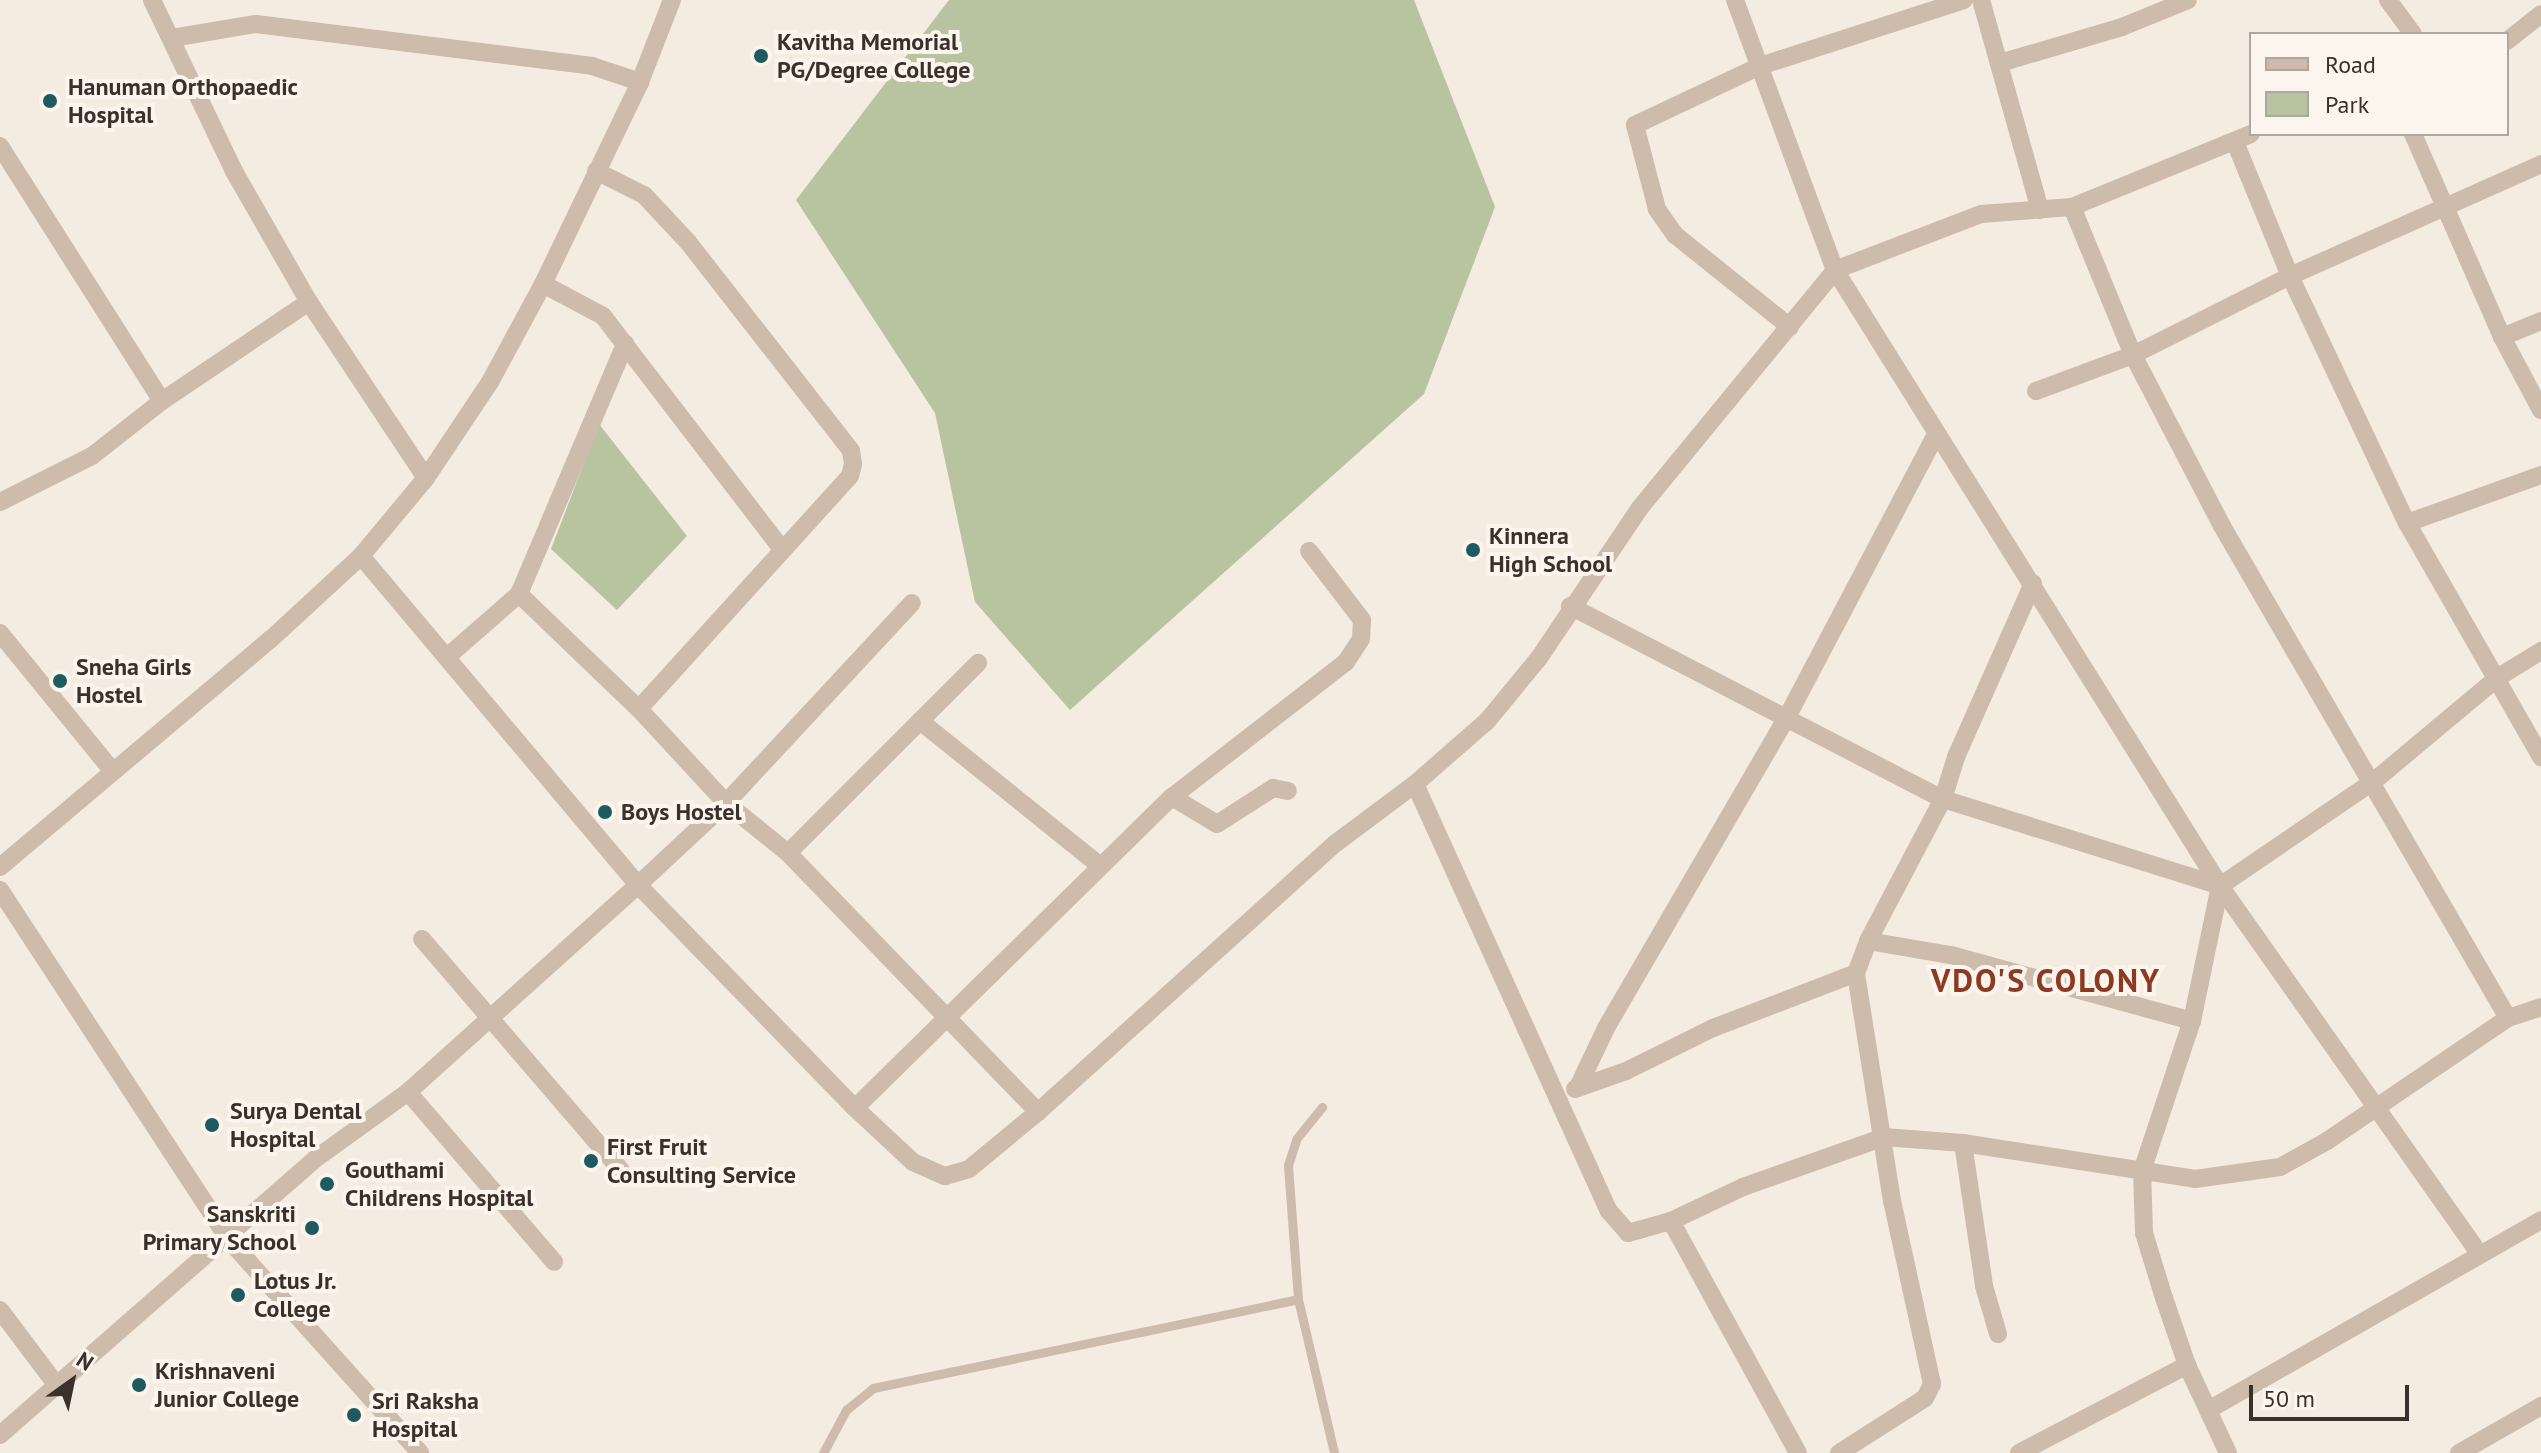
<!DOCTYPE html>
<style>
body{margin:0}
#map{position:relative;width:2541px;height:1453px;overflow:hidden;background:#f4ebe1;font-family:"PT Sans",sans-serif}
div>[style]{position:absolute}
.green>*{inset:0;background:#b8c4a0}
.service>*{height:9px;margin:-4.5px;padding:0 4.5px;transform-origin:4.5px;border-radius:4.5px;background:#cdbbac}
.minor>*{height:18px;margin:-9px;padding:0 9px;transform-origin:9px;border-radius:9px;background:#cdbbac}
.dots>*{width:22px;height:22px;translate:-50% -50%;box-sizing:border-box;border:4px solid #fbf5ee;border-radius:50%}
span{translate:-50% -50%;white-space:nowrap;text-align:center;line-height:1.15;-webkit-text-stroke:8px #fbf5ee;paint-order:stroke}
.poi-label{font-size:24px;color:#3b302b;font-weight:700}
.left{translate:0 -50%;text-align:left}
.right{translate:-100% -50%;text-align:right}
.district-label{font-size:32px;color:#8c3b22;font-weight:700;letter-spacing:2px}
.legend{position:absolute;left:2249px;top:32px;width:260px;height:104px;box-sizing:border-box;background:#fbf5ee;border:2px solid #aea6a0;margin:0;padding:10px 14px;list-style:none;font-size:24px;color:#3b302b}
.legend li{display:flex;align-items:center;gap:16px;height:40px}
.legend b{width:40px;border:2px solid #aea6a0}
.north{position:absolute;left:32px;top:1341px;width:80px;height:80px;-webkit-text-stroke:6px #fbf5ee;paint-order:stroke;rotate:33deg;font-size:22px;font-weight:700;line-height:32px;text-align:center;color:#3b302b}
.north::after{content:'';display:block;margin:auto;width:28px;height:36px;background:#3b302b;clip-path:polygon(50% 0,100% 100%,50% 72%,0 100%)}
.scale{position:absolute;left:2249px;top:1385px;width:160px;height:36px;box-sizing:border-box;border:4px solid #3b302b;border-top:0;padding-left:10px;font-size:24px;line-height:28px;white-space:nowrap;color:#3b302b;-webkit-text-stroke:6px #fbf5ee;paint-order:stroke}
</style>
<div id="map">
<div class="green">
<div style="clip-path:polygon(949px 0,1414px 0,1495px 207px,1424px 394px,1070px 710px,975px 602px,935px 413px,796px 200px)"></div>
<div style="clip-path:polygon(599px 424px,687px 536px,617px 610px,551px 549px)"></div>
</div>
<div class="service">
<div style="left:1298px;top:1299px;width:134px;rotate:-94.3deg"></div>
<div style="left:1288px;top:1165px;width:28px;rotate:-72deg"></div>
<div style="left:1297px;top:1138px;width:40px;rotate:-51deg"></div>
<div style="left:823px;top:1453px;width:49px;rotate:-61.9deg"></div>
<div style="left:846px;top:1410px;width:35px;rotate:-39deg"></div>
<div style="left:873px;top:1388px;width:434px;rotate:-11.8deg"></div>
<div style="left:1298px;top:1299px;width:158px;rotate:76.8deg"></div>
</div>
<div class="minor">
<div style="left:152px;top:0;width:192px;rotate:64.4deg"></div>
<div style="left:235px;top:173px;width:149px;rotate:60.2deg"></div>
<div style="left:309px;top:302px;width:211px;rotate:56.4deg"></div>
<div style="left:1735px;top:0;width:288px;rotate:69.7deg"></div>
<div style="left:1835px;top:270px;width:726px;rotate:57.99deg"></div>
<div style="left:2220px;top:886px;width:448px;rotate:54.8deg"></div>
<div style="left:1981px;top:0;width:218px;rotate:74.3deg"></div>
<div style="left:2388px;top:0;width:42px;rotate:53.7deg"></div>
<div style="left:172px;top:38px;width:85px;rotate:-9.5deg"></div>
<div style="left:256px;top:24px;width:339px;rotate:7.1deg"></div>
<div style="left:592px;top:66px;width:51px;rotate:18.4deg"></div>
<div style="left:2507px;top:41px;width:43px;rotate:-38.5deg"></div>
<div style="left:2000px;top:63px;width:127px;rotate:-16.4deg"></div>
<div style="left:2122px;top:27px;width:71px;rotate:-22.2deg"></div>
<div style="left:2413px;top:134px;width:222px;rotate:66.3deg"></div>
<div style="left:2502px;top:337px;width:83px;rotate:61.9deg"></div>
<div style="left:2235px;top:142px;width:145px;rotate:67.7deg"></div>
<div style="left:2290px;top:276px;width:273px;rotate:64.7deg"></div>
<div style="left:2407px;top:523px;width:270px;rotate:60.2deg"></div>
<div style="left:0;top:146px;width:302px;rotate:57.6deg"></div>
<div style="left:162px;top:401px;width:177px;rotate:-34deg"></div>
<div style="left:596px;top:171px;width:54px;rotate:26.6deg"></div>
<div style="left:644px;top:195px;width:64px;rotate:46.9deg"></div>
<div style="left:688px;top:242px;width:265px;rotate:52deg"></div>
<div style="left:851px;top:451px;width:13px;rotate:81deg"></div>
<div style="left:853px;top:464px;width:12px;rotate:104deg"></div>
<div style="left:850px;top:476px;width:314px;rotate:132.2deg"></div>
<div style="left:2072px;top:207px;width:160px;rotate:67.6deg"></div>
<div style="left:2133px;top:355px;width:193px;rotate:62.5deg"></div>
<div style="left:2222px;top:526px;width:569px;rotate:59.83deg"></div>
<div style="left:543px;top:284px;width:68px;rotate:28.1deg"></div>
<div style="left:603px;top:316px;width:294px;rotate:52.5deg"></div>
<div style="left:1790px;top:327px;width:147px;rotate:-141.3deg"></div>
<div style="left:1675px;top:235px;width:32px;rotate:-125deg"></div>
<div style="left:1657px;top:209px;width:87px;rotate:-104.7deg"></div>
<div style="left:1635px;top:125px;width:138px;rotate:-25.3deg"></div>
<div style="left:1760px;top:66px;width:214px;rotate:-17.9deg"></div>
<div style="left:2502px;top:337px;width:42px;rotate:-22.3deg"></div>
<div style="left:2036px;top:391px;width:103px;rotate:-20.4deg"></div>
<div style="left:2133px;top:355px;width:176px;rotate:-26.7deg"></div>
<div style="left:2290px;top:276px;width:275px;rotate:-24deg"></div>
<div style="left:0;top:502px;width:103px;rotate:-26.6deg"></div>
<div style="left:92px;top:456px;width:89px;rotate:-38.2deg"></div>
<div style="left:2407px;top:523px;width:142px;rotate:-19.7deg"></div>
<div style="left:361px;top:556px;width:430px;rotate:49.9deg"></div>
<div style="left:638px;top:885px;width:311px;rotate:45.8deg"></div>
<div style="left:855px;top:1108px;width:79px;rotate:43deg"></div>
<div style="left:913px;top:1162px;width:35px;rotate:24deg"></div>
<div style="left:945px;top:1176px;width:25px;rotate:-16deg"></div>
<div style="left:969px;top:1169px;width:89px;rotate:-39.6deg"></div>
<div style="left:1038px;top:1112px;width:401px;rotate:-42.1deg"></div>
<div style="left:1336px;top:843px;width:99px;rotate:-36.8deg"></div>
<div style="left:1415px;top:784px;width:97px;rotate:-41.2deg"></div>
<div style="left:1488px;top:720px;width:80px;rotate:-50.6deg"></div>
<div style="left:1539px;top:658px;width:179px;rotate:-56.1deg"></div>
<div style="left:1639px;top:509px;width:309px;rotate:-50.6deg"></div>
<div style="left:1835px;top:270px;width:156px;rotate:-21deg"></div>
<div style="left:1981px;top:214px;width:91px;rotate:-4.4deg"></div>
<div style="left:2072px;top:207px;width:193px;rotate:-22.2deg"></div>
<div style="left:519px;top:594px;width:166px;rotate:43.8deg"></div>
<div style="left:639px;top:709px;width:128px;rotate:47.2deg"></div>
<div style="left:726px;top:803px;width:80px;rotate:38.9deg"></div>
<div style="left:788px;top:853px;width:360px;rotate:46deg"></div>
<div style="left:1570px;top:606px;width:420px;rotate:27.4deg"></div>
<div style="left:1943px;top:799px;width:290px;rotate:17.4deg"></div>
<div style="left:0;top:633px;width:176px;rotate:50.8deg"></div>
<div style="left:447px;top:657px;width:96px;rotate:-41.2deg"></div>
<div style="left:519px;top:594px;width:272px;rotate:-67deg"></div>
<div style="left:920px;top:721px;width:228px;rotate:38.8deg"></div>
<div style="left:1415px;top:784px;width:469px;rotate:65.6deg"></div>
<div style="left:1609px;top:1211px;width:29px;rotate:49deg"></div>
<div style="left:1628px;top:1233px;width:45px;rotate:-15.6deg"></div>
<div style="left:1671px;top:1221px;width:80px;rotate:-25.3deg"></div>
<div style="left:1743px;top:1187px;width:150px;rotate:-19.5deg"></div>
<div style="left:1884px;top:1137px;width:79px;rotate:4.3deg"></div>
<div style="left:1963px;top:1143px;width:235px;rotate:8.8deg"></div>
<div style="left:2195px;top:1179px;width:86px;rotate:-8deg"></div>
<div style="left:2280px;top:1167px;width:54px;rotate:-29deg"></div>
<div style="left:2327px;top:1141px;width:219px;rotate:-34.2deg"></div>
<div style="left:2508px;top:1018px;width:35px;rotate:-18deg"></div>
<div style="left:1172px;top:797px;width:52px;rotate:31deg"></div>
<div style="left:1217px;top:824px;width:67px;rotate:-32.7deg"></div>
<div style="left:1273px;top:788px;width:15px;rotate:11deg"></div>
<div style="left:788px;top:853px;width:269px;rotate:-45deg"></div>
<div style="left:0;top:867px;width:354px;rotate:-40.1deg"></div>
<div style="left:271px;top:639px;width:122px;rotate:-42.7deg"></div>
<div style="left:361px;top:556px;width:102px;rotate:-50.2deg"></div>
<div style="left:426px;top:478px;width:115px;rotate:-56.3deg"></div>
<div style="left:490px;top:382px;width:111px;rotate:-61.6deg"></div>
<div style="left:543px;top:284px;width:224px;rotate:-64.3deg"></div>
<div style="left:640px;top:82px;width:88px;rotate:-68.7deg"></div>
<div style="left:0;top:890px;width:418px;rotate:56.8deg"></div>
<div style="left:229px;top:1240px;width:286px;rotate:48.1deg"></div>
<div style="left:422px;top:939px;width:305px;rotate:49.3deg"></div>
<div style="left:1868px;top:941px;width:161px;rotate:-62.2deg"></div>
<div style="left:1943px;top:799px;width:44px;rotate:-72.8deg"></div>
<div style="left:1956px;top:757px;width:190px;rotate:-66.1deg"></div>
<div style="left:1578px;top:1087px;width:65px;rotate:-64.6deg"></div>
<div style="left:1606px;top:1028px;width:358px;rotate:-59.8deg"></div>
<div style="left:1786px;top:719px;width:323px;rotate:-62.2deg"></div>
<div style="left:1575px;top:1089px;width:54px;rotate:-19.4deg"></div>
<div style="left:1626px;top:1071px;width:97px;rotate:-26.3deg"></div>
<div style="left:1713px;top:1028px;width:153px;rotate:-21deg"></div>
<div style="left:1856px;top:973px;width:34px;rotate:-69deg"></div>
<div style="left:1868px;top:941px;width:84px;rotate:9.6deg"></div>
<div style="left:1951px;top:955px;width:250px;rotate:15.3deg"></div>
<div style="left:408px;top:1092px;width:224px;rotate:49.3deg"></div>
<div style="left:855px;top:1108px;width:444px;rotate:-44.5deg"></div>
<div style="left:1172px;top:797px;width:220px;rotate:-37.8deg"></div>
<div style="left:1346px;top:662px;width:27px;rotate:-57deg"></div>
<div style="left:1361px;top:639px;width:19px;rotate:-87deg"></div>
<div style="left:1362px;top:620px;width:87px;rotate:-127.5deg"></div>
<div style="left:1963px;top:1143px;width:145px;rotate:81.6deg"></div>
<div style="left:1984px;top:1286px;width:50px;rotate:73.7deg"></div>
<div style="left:1671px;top:1221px;width:264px;rotate:61.3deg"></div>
<div style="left:0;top:1310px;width:91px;rotate:53deg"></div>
<div style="left:2210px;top:1409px;width:381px;rotate:-29.7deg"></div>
<div style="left:0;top:1435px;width:422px;rotate:-41.2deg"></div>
<div style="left:318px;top:1157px;width:111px;rotate:-35.8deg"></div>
<div style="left:408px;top:1092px;width:309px;rotate:-42deg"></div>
<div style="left:638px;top:885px;width:120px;rotate:-43deg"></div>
<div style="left:726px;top:803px;width:273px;rotate:-47.1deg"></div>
<div style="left:1839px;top:1453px;width:102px;rotate:-32.6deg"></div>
<div style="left:1925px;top:1398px;width:16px;rotate:-63deg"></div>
<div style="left:1932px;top:1384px;width:187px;rotate:-102.3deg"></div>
<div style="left:1892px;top:1201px;width:231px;rotate:-99deg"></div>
<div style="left:2019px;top:1453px;width:190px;rotate:-27.6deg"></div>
<div style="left:2228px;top:1453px;width:97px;rotate:-115deg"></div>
<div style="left:2187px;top:1365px;width:71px;rotate:-108.9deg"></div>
<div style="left:2164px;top:1298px;width:68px;rotate:-107.1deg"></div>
<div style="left:2144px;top:1233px;width:62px;rotate:-91.8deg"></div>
<div style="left:2142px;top:1171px;width:158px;rotate:-71.6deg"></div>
<div style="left:2192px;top:1021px;width:138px;rotate:-78.3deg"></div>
<div style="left:2220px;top:886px;width:186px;rotate:-34.3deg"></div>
<div style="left:2374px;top:781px;width:160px;rotate:-39.9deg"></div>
<div style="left:2497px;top:678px;width:52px;rotate:-31.5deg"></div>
<div style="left:2459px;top:1453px;width:95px;rotate:-29.8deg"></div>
</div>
<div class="dots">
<div style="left:761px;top:56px;background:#1f5a5e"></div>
<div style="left:50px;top:101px;background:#1f5a5e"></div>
<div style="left:1473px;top:550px;background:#1f5a5e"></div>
<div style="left:60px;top:681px;background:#1f5a5e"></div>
<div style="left:605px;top:812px;background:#1f5a5e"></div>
<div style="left:212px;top:1125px;background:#1f5a5e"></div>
<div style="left:591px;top:1161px;background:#1f5a5e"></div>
<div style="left:327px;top:1184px;background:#1f5a5e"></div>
<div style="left:312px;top:1228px;background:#1f5a5e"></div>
<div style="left:238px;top:1295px;background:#1f5a5e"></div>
<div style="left:139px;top:1385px;background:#1f5a5e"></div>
<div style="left:354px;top:1415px;background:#1f5a5e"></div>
</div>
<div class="poi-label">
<span class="left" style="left:777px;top:56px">Kavitha Memorial<br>PG/Degree College</span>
<span class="left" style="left:68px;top:101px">Hanuman Orthopaedic<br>Hospital</span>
<span class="left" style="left:1489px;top:550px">Kinnera<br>High School</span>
<span class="left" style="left:76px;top:681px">Sneha Girls<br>Hostel</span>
<span class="left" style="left:621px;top:812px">Boys Hostel</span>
<span class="left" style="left:230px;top:1125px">Surya Dental<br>Hospital</span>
<span class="left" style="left:607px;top:1161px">First Fruit<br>Consulting Service</span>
<span class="left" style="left:345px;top:1184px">Gouthami<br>Childrens Hospital</span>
<span class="right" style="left:296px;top:1228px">Sanskriti<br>Primary School</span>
<span class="left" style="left:254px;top:1295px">Lotus Jr.<br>College</span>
<span class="left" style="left:155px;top:1385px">Krishnaveni<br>Junior College</span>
<span class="left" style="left:372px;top:1415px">Sri Raksha<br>Hospital</span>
</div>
<div class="district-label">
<span style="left:2046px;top:980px">VDO'S COLONY</span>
</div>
<ul class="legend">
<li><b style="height:10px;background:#cdbbac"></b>Road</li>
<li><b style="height:22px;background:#b8c4a0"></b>Park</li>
</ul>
<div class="north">N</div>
<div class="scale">50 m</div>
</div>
